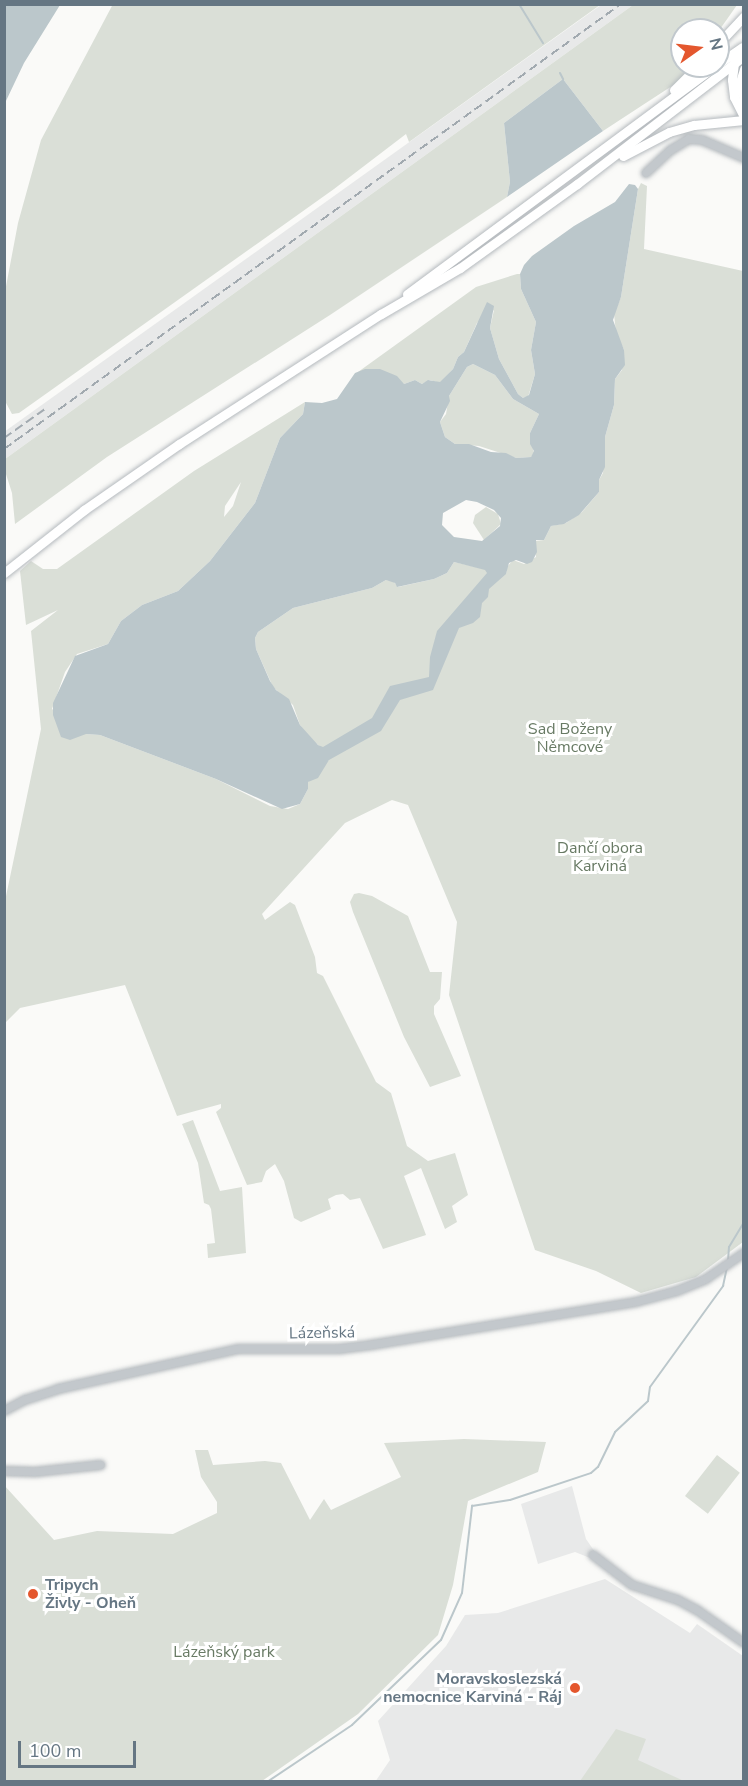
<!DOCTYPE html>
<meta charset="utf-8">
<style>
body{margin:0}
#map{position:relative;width:748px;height:1786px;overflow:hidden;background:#fafaf8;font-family:"Nunito Sans",sans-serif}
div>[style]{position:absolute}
.built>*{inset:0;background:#e8e9e9}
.green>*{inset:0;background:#dadfd7;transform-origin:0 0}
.water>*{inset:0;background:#bbc7cb}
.stream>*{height:2px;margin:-1px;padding:0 1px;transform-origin:1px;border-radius:1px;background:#bbc7cb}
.roads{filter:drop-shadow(0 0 2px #b5babe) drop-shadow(0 0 2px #b5babe)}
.minor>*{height:8px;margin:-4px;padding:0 4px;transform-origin:4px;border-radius:4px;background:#c3c8cc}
.major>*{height:9px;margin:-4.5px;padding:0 4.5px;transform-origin:4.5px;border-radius:4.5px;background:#fff}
.rail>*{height:2px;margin-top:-1px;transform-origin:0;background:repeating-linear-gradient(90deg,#a2aab0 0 9px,transparent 0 13.5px)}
.dots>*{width:16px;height:16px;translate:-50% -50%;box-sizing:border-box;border:3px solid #fff;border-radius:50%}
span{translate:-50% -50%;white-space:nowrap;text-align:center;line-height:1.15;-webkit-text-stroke:6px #fff;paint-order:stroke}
.park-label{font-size:16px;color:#687a64}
.street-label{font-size:16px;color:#657683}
.poi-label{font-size:16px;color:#657683;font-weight:700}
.left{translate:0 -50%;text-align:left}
.right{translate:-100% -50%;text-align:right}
.frame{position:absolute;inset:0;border:6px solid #657683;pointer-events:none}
.north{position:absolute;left:670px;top:18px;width:60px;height:60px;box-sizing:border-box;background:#fff;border:2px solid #c1c8cd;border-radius:50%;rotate:76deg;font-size:16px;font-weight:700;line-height:24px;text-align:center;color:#657683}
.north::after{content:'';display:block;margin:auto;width:21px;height:27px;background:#e4572e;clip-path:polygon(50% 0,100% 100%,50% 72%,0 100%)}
.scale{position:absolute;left:18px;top:1741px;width:118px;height:27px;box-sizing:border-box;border:3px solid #657683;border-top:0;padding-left:8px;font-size:18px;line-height:21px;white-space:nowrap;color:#657683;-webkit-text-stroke:4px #fff;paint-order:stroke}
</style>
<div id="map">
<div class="built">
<div style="clip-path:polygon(601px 5px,633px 5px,5px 459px,4px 432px)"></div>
<div style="clip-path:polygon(572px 1486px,586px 1539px,595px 1552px,590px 1558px,575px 1552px,538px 1564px,521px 1504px)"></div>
<div style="clip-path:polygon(605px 1579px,690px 1633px,697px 1624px,743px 1656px,743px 1781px,375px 1782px,390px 1760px,378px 1721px,446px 1646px,465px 1615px,498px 1613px)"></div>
</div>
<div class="green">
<div style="clip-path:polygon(113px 4px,600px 4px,600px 5px,409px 142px,406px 134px,334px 189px,19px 413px,12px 414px,5px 401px,4px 297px,18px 223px,41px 140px)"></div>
<div style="clip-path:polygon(633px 5px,737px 5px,718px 32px,718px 30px,682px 30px,682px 66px,691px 66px,678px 82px,603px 131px,563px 79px,504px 123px,510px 182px,507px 197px,330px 315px,107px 457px,15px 524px,12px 493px,5px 471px,5px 459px)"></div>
<div style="clip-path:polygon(evenodd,641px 183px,647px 186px,644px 249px,743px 271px,743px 1242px,696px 1277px,641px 1293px,596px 1271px,535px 1250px,449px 995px,457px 922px,408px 805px,392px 800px,345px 823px,262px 914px,265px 920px,290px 902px,295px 905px,315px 957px,317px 973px,323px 976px,376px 1082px,391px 1093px,407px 1146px,428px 1161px,455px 1153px,468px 1195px,452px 1206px,457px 1222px,445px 1229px,421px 1168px,404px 1176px,426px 1235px,383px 1249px,360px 1198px,350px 1200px,343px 1194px,336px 1195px,328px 1199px,331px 1209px,301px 1222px,294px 1218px,284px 1181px,275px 1164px,266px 1171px,262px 1182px,247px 1185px,216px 1112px,221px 1108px,221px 1104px,177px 1116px,125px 985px,20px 1008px,5px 1023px,5px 901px,41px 729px,31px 631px,58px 610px,26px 625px,20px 571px,31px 561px,43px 569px,57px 569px,194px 471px,305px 402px,303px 414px,280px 438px,255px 503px,210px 561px,178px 591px,142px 605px,121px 621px,108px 644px,77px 654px,65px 672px,52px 709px,86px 734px,100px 735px,216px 779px,270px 806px,288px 809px,300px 804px,308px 789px,308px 782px,329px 760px,321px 747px,310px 739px,300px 725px,293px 705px,273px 687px,256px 649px,255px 638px,258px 632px,293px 608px,372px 588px,386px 580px,393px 581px,398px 587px,434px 579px,447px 573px,454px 562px,506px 574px,507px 567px,513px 560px,524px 564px,536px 557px,535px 541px,544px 540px,551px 526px,566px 523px,582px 512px,599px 492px,599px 480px,603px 473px,605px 437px,614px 405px,615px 379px,622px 370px,624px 350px,616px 333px,614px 314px,621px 297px,638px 189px,641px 183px,241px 482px,233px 506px,224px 517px,225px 506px,241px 482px)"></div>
<div style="clip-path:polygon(517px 274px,520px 274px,521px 289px,536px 322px,531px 350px,535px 374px,528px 397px,523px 398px,518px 394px,499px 359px,490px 328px,494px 310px,477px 323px,464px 352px,458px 357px,453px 369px,440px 383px,430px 380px,422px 384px,415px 380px,404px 384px,358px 372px,476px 287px)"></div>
<div style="clip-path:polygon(473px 364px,495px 375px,513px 399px,539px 414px,530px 433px,534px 453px,531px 457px,516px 458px,479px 446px,455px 444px,445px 437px,440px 422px,446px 414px,449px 396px,467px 367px)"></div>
<div style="clip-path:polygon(486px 507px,498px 514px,501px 524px,484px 540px,473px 523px,475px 515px)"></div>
<div style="clip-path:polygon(359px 893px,372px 896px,408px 916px,430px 972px,442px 972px,440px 999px,434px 1006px,434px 1014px,461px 1076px,430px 1087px,404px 1037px,353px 912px,350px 902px,354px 894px)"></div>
<div style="clip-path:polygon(193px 1120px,220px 1191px,242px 1187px,246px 1253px,208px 1258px,207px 1244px,215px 1243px,211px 1209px,209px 1205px,204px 1203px,198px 1163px,182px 1124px)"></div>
<div style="clip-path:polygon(464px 1439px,546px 1442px,538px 1472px,468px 1501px,453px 1585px,438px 1635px,358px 1714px,262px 1781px,5px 1781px,4px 1485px,54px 1540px,97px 1531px,173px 1534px,217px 1513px,217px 1502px,201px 1477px,195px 1450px,208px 1450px,213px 1465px,265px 1461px,281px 1463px,310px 1520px,324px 1499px,331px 1510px,401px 1477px,384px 1443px)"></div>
<div style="left:717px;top:1455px;width:29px;height:52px;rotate:38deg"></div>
<div style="clip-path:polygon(616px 1729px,646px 1739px,638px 1760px,684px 1781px,580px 1781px)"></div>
</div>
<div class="water">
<div style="clip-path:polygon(5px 4px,60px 5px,24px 63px,5px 103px)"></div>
<div style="clip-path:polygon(563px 79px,603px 131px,507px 197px,510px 182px,504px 123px)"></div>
<div style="clip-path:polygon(evenodd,629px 184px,635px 185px,638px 189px,621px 297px,613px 320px,624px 350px,625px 365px,615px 379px,614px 405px,605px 437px,605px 467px,599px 480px,599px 492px,579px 515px,564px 524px,551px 526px,544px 540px,536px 540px,537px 552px,532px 562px,527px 564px,516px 560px,509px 563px,506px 574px,489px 589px,488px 597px,482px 603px,480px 617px,473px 623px,459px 628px,433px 690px,400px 700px,381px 731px,329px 760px,318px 778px,308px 782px,308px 789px,300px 804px,282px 809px,216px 779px,100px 735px,86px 734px,70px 740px,61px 737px,53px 715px,53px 703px,75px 656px,108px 644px,121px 621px,142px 605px,178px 591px,210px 561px,255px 503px,280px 438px,303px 414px,305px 402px,322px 403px,337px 399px,355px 373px,365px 369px,380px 369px,397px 376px,404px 384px,415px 380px,422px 384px,428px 380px,440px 382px,453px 369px,458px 357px,464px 352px,487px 302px,494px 306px,490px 328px,499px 359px,518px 394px,523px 398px,529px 395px,535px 374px,531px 350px,536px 322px,521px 289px,520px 274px,524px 265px,532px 256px,574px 226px,615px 202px,629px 184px,473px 364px,495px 375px,513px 399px,539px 414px,530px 433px,530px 444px,534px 451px,531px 457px,516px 458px,506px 453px,491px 452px,469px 444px,455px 444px,445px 437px,440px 422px,450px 401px,449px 396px,467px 367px,473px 364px,629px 184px,466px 500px,477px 502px,494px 510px,501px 518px,500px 526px,482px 541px,454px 537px,442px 525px,443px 513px,466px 500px,629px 184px,454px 562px,485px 570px,487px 573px,437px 631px,430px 657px,429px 677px,390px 686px,372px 718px,323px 747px,318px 745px,300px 725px,289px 699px,276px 690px,270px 681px,256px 649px,255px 638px,258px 632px,293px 608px,372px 588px,386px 580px,395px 583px,397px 587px,434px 579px,447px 573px,454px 562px)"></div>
</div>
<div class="stream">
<div style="left:519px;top:4px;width:46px;rotate:58.4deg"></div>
<div style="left:560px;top:73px;width:7px;rotate:63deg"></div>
<div style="left:728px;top:1261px;width:14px;rotate:-86deg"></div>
<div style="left:729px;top:1247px;width:29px;rotate:-59deg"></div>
<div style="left:267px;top:1782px;width:102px;rotate:-33.8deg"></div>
<div style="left:352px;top:1725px;width:123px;rotate:-43.7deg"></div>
<div style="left:441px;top:1640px;width:51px;rotate:-65.9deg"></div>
<div style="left:462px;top:1593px;width:88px;rotate:-83.4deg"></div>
<div style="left:472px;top:1506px;width:38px;rotate:-9deg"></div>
<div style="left:510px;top:1500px;width:85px;rotate:-18.4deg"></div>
<div style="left:591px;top:1473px;width:9px;rotate:-41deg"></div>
<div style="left:598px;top:1467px;width:39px;rotate:-64deg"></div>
<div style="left:615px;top:1432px;width:45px;rotate:-43.2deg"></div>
<div style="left:648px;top:1401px;width:14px;rotate:-82deg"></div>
<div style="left:650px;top:1387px;width:125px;rotate:-54.1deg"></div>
<div style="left:723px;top:1286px;width:19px;rotate:-78deg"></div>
</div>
<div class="roads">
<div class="minor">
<div style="left:646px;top:173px;width:34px;rotate:-43deg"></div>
<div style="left:671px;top:150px;width:21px;rotate:-31deg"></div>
<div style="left:689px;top:139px;width:13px;rotate:4deg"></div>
<div style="left:702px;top:140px;width:46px;rotate:23.2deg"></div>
<div style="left:4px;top:1411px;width:24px;rotate:-28deg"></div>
<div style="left:25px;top:1400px;width:35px;rotate:-18deg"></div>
<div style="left:58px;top:1389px;width:185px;rotate:-12.5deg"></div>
<div style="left:239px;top:1349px;width:100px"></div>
<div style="left:339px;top:1349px;width:32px;rotate:-7deg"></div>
<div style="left:371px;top:1345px;width:268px;rotate:-9.2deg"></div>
<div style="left:636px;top:1302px;width:42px;rotate:-15deg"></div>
<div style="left:677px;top:1291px;width:31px;rotate:-22deg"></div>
<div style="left:706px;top:1279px;width:46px;rotate:-34.4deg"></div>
<div style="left:4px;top:1471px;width:31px;rotate:2deg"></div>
<div style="left:35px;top:1472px;width:66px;rotate:-6.1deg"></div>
<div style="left:593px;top:1555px;width:49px;rotate:37.6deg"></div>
<div style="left:632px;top:1585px;width:48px;rotate:18.1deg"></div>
<div style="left:678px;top:1600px;width:21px;rotate:28deg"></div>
<div style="left:697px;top:1610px;width:57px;rotate:35.1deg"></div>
</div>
<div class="major">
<div style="left:718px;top:44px;width:38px;rotate:-47deg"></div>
<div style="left:744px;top:47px;width:19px;rotate:122deg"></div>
<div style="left:734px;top:63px;width:17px;rotate:97deg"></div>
<div style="left:732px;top:80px;width:17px;rotate:83deg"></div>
<div style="left:734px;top:97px;width:22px;rotate:63deg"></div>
<div style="left:718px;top:64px;width:29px;rotate:-35deg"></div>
<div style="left:744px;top:69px;width:17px;rotate:107deg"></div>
<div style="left:739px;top:85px;width:15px;rotate:70deg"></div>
<div style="left:674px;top:90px;width:34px;rotate:-45deg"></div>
<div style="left:623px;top:156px;width:52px;rotate:-27.6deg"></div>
<div style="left:669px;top:132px;width:26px;rotate:-16deg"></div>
<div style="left:694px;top:125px;width:50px;rotate:-5.7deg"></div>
<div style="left:407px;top:294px;width:383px;rotate:-36.5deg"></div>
<div style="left:4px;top:573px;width:102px;rotate:-38.2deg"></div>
<div style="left:84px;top:510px;width:116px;rotate:-34.8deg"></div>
<div style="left:179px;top:444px;width:240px;rotate:-32.8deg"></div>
<div style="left:381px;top:314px;width:91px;rotate:-30.2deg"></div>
<div style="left:460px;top:268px;width:144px;rotate:-35.7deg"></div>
<div style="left:577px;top:184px;width:210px;rotate:-37.5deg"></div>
</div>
</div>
<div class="rail">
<div style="left:4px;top:438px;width:50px;rotate:-35.3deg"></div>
<div style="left:4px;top:449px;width:761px;rotate:-35.8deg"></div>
</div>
<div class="dots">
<div style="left:33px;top:1594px;background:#e4572e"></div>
<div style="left:575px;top:1688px;background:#e4572e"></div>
</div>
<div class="park-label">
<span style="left:570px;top:738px">Sad Boženy<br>Němcové</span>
<span style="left:600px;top:857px">Dančí obora<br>Karviná</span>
<span style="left:224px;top:1652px">Lázeňský park</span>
</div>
<div class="street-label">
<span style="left:322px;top:1333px;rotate:-1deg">Lázeňská</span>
</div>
<div class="poi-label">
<span class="left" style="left:45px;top:1594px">Tripych<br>Živly - Oheň</span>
<span class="right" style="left:562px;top:1688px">Moravskoslezská<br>nemocnice Karviná - Ráj</span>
</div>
<div class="frame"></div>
<div class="north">N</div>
<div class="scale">100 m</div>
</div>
